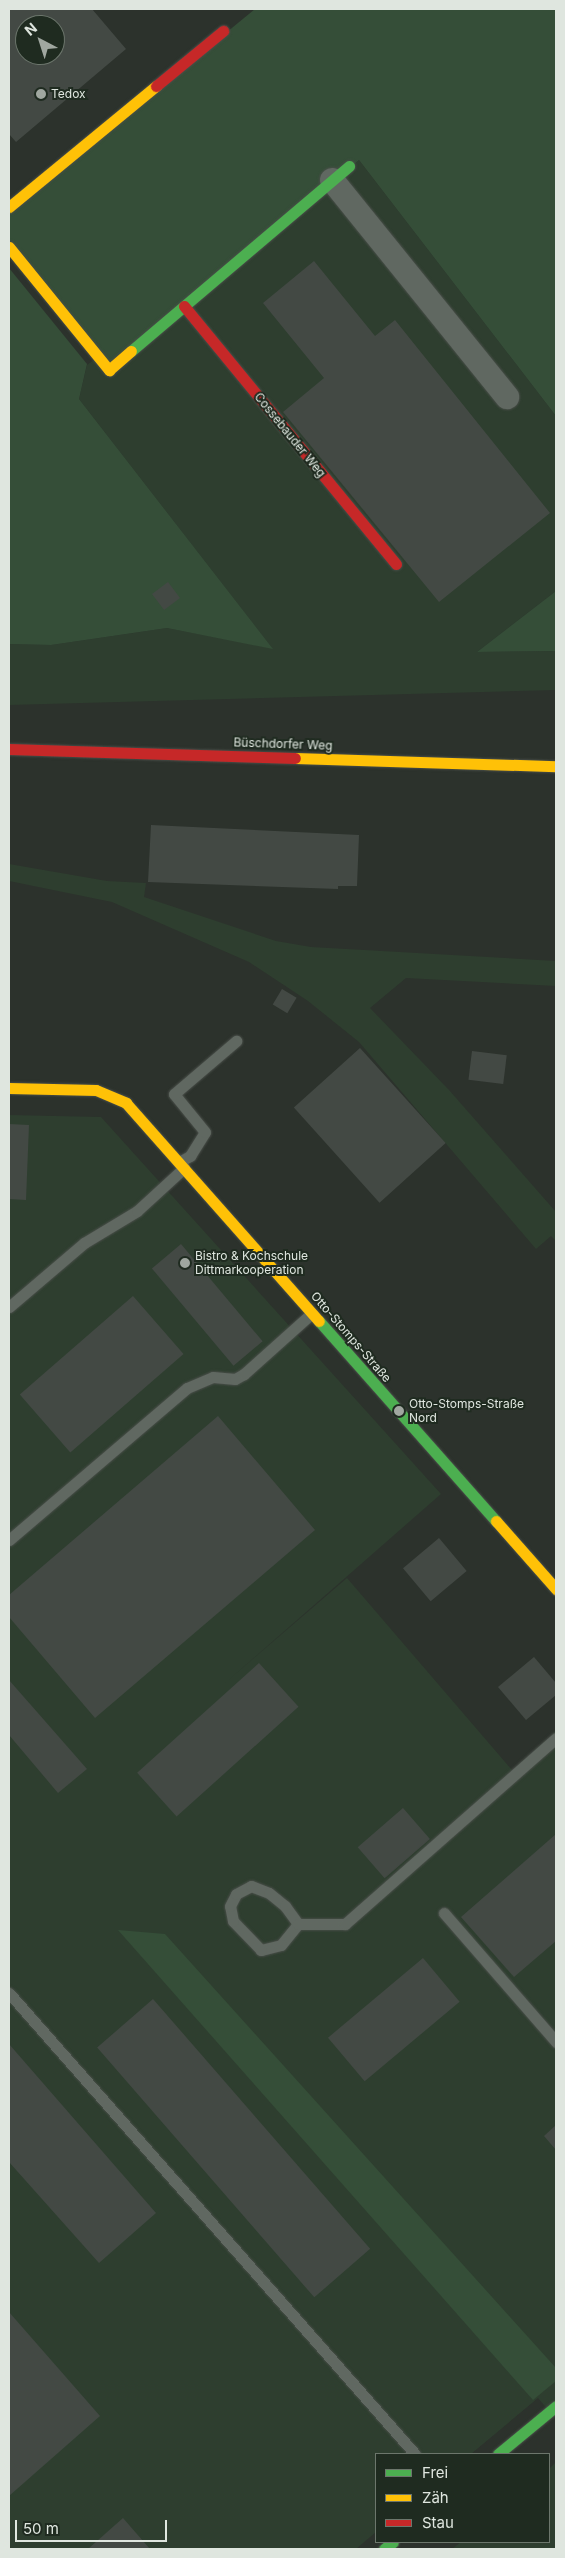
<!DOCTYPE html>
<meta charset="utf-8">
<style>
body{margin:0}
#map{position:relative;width:565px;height:2558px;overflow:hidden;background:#2c322c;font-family:Inter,sans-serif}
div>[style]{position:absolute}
.built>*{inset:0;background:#2e3e2f}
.green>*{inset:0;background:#354e38}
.building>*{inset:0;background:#434944;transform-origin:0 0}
.roads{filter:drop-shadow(0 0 1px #494e49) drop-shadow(0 0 1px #494e49)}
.lane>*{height:11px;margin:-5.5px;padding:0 5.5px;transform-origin:5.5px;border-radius:5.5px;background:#606861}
.street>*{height:24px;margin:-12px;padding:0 12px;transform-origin:12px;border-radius:12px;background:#606861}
.fast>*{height:11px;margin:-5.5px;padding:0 5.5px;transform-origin:5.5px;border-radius:5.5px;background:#4caf50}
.slow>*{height:11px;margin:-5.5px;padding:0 5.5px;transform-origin:5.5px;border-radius:5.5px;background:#ffc107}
.jam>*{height:11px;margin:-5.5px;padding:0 5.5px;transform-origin:5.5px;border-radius:5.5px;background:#c62828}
.dots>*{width:14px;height:14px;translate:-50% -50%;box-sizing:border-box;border:2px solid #1f2b20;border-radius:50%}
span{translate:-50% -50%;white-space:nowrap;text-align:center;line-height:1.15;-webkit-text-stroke:4px #1f2b20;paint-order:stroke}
.poi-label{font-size:12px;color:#dfe6df}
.left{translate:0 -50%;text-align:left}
.street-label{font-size:12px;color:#dfe6df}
.frame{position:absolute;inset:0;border:10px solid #dfe6df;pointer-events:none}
.legend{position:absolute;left:375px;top:2453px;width:175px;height:90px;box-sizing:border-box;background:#1f2b20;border:1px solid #6c766c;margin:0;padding:6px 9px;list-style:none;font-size:15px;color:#dfe6df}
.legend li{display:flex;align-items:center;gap:10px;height:25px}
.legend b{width:25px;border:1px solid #6c766c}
.north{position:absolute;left:15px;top:15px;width:50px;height:50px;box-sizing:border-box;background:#1f2b20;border:1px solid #6c766c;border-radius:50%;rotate:320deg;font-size:14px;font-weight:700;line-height:20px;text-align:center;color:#dfe6df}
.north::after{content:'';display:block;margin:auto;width:18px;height:22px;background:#a0a7a0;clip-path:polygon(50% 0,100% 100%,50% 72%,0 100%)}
.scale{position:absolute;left:15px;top:2520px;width:152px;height:22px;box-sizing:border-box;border:2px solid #dfe6df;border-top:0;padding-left:6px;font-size:15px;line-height:18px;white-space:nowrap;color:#dfe6df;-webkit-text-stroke:4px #1f2b20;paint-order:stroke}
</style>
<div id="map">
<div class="built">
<div style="clip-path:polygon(359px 160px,556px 416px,556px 591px,477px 652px,556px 651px,556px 690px,9px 705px,9px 644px,51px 645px,167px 628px,272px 648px,79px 399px,87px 365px)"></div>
<div style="clip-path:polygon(9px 864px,107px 881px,146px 883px,144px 897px,276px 941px,311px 947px,556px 961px,556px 986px,406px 978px,370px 1008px,449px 1090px,556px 1212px,556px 1241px,551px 1236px,536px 1249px,359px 1042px,308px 1001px,249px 962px,112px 902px,9px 881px)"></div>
<div style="clip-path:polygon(9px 1115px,101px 1117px,441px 1494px,225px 1683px,347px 1578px,512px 1770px,556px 1731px,556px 2419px,538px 2398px,471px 2454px,376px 2454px,376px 2532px,356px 2549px,9px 2549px)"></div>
<div style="clip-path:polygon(556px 2462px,556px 2549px,452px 2549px,461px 2542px,549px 2542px,549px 2469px)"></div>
</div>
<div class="green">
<div style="clip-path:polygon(255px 9px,556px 9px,556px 416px,359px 160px,110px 365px,9px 243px,9px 211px)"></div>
<div style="clip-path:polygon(9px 268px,87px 364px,79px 399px,273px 649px,167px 628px,51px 645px,9px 644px)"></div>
<div style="clip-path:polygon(556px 591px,556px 651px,477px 652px)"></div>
<div style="clip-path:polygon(118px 1930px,165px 1934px,556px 2368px,556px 2381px,533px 2400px)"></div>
</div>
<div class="building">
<div style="clip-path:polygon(evenodd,9px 9px,92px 9px,126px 49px,16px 142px,9px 134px,9px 9px,25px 25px,55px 25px,55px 55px,25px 55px,25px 25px)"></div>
<div style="clip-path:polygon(314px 261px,375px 336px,395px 320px,550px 513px,439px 602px,283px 412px,324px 378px,263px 303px)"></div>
<div style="left:168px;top:582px;width:20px;height:20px;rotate:53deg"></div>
<div style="clip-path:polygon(151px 825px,359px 835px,357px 886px,338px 886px,338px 889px,148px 882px)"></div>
<div style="left:282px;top:989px;width:17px;height:18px;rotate:31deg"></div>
<div style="left:360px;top:1048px;width:128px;height:89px;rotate:48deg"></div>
<div style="left:472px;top:1051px;width:35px;height:29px;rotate:7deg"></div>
<div style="clip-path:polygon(9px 1124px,29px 1125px,26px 1200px,9px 1199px)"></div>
<div style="left:181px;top:1244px;width:127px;height:38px;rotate:50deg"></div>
<div style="left:133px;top:1296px;width:77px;height:150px;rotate:49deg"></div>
<div style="clip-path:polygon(218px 1416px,315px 1530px,95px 1718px,9px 1617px,9px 1595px)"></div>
<div style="left:439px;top:1538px;width:43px;height:47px;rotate:50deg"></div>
<div style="clip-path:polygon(534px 1657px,556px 1683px,556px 1695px,526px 1720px,498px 1687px)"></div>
<div style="left:259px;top:1663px;width:59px;height:164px;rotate:48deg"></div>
<div style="clip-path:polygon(9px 1680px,87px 1769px,58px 1793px,9px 1735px)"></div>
<div style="left:403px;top:1808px;width:41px;height:60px;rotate:49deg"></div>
<div style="clip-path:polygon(556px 1834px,556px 1941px,514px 1977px,461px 1917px)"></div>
<div style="left:423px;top:1958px;width:57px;height:124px;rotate:50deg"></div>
<div style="left:153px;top:1999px;width:331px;height:74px;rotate:49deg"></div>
<div style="clip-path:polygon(9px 2044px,156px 2213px,99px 2263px,9px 2162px)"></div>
<div style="clip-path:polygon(556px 2125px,556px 2150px,544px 2136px)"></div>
<div style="clip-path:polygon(9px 2312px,100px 2416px,9px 2496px)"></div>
<div style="clip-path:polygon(123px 2518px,150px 2549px,88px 2549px)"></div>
</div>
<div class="roads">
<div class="lane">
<div style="left:179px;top:1162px;width:13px;rotate:-29deg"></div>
<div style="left:190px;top:1156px;width:28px;rotate:-58deg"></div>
<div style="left:205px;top:1132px;width:49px;rotate:-129.2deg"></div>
<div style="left:174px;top:1094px;width:82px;rotate:-40.5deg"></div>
<div style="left:9px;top:1307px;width:99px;rotate:-40.5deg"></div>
<div style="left:84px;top:1243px;width:62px;rotate:-31.1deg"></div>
<div style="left:137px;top:1211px;width:64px;rotate:-42.5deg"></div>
<div style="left:9px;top:1540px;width:234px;rotate:-40.5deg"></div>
<div style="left:187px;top:1388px;width:28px;rotate:-23deg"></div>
<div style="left:213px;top:1377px;width:22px;rotate:5deg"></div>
<div style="left:235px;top:1379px;width:10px;rotate:-29deg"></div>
<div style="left:244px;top:1374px;width:91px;rotate:-41.9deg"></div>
<div style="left:444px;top:1913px;width:171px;rotate:49deg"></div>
<div style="left:298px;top:1924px;width:27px;rotate:129deg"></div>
<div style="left:281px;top:1945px;width:21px;rotate:166deg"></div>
<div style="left:261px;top:1950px;width:40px;rotate:-134deg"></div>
<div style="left:233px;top:1921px;width:15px;rotate:-101deg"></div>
<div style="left:230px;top:1906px;width:13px;rotate:-63deg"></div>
<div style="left:236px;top:1894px;width:17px;rotate:-28deg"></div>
<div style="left:251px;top:1886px;width:19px;rotate:21deg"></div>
<div style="left:269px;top:1893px;width:21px;rotate:39deg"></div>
<div style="left:285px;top:1906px;width:22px;rotate:54deg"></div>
<div style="left:298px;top:1924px;width:47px"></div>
<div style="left:345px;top:1924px;width:281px;rotate:-41.4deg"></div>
<div style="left:9px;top:1993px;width:614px;rotate:48.63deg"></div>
</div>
<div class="street">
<div style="left:332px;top:180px;width:279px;rotate:51.1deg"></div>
</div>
<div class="fast">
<div style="left:131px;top:351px;width:286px;rotate:-40.3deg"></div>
<div style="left:319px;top:1321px;width:267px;rotate:48.5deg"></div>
<div style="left:498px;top:2454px;width:75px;rotate:-39.6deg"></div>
<div style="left:384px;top:2549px;width:11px;rotate:-38deg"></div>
</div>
<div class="slow">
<div style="left:9px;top:207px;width:190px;rotate:-39.5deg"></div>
<div style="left:9px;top:247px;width:159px;rotate:50.9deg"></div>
<div style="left:109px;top:370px;width:29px;rotate:-41deg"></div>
<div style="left:295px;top:758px;width:261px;rotate:1.8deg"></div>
<div style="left:9px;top:1088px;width:87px;rotate:1.3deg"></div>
<div style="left:96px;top:1090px;width:33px;rotate:23deg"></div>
<div style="left:126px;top:1103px;width:291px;rotate:48.5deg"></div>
<div style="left:496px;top:1521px;width:91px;rotate:48.6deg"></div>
</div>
<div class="jam">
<div style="left:156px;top:86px;width:87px;rotate:-39.4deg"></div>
<div style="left:184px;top:306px;width:334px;rotate:50.6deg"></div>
<div style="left:9px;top:749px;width:286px;rotate:1.8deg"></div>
</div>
</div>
<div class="dots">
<div style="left:41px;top:94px;background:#a0a7a0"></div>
<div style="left:185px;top:1263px;background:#a0a7a0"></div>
<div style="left:399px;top:1411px;background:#a0a7a0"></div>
</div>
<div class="poi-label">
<span class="left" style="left:51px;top:94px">Tedox</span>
<span class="left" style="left:195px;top:1263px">Bistro &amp; Kochschule<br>Dittmarkooperation</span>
<span class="left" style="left:409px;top:1411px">Otto-Stomps-Straße<br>Nord</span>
</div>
<div class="street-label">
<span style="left:290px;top:435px;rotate:51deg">Cossebauder Weg</span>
<span style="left:283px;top:744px;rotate:2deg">Büschdorfer Weg</span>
<span style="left:351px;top:1337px;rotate:49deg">Otto-Stomps-Straße</span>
</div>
<div class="frame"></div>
<ul class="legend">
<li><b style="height:6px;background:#4caf50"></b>Frei</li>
<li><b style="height:6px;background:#ffc107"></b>Zäh</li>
<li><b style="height:6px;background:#c62828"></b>Stau</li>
</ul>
<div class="north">N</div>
<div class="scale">50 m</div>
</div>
